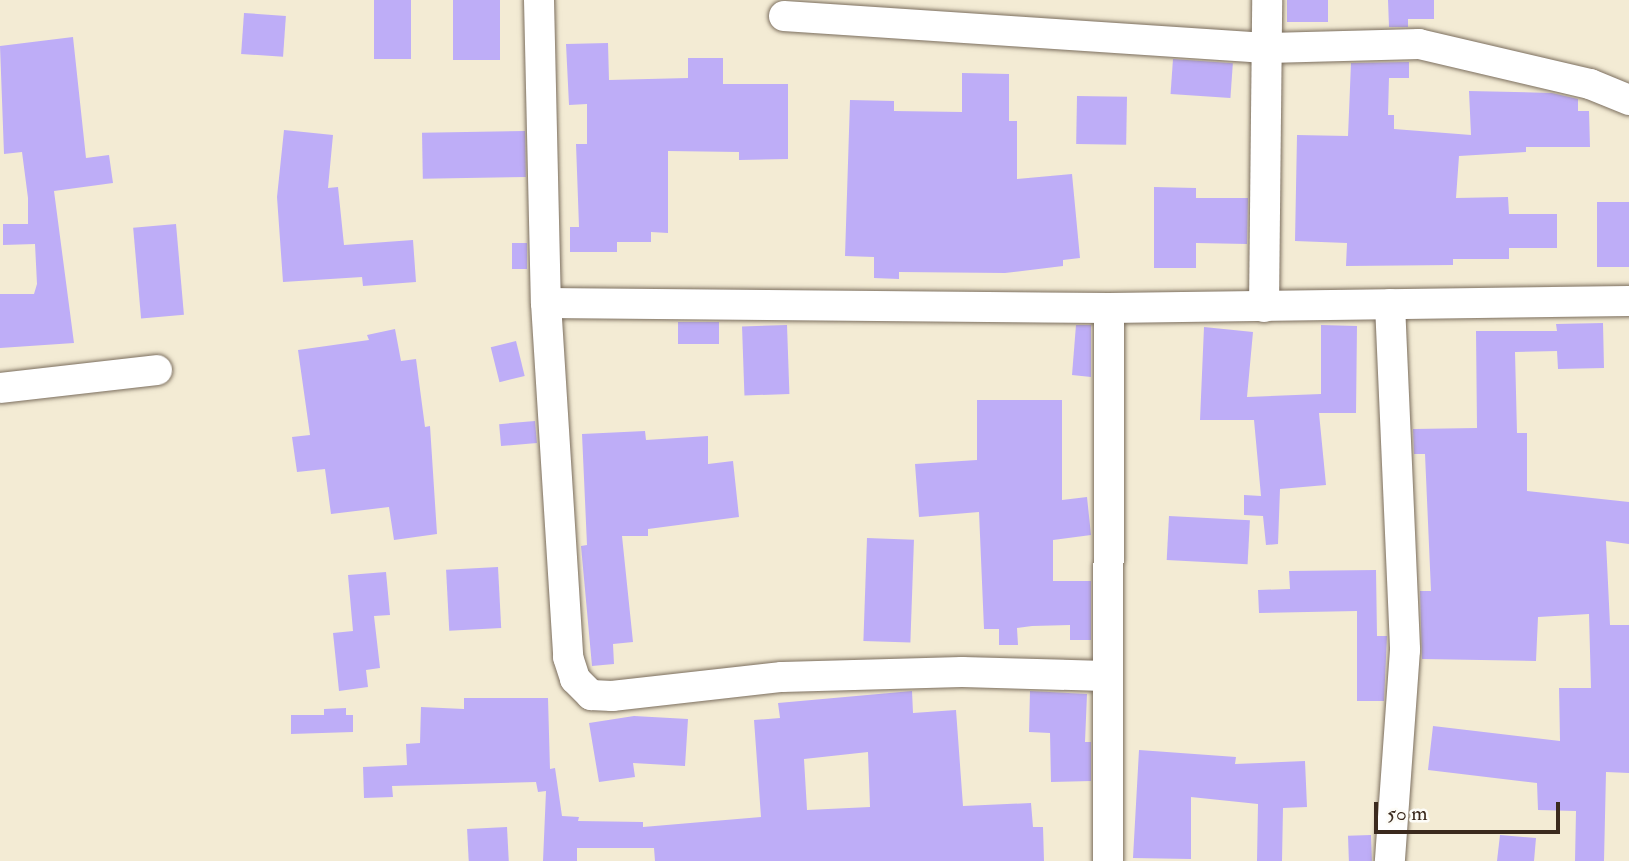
<!DOCTYPE html>
<style>
body{margin:0}
#map{position:relative;width:1629px;height:861px;overflow:hidden;background:#f3ebd4;font-family:"IM FELL Double Pica",serif}
div>[style]{position:absolute}
.building>*{inset:0;background:#beadf7;transform-origin:0 0}
.roads{filter:drop-shadow(0 0 2px #7b6e5e) drop-shadow(0 0 2px #7b6e5e)}
.minor>*{height:30px;margin:-15px;padding:0 15px;transform-origin:15px;border-radius:15px;background:#fff}
span{translate:-50% -50%;white-space:nowrap;text-align:center;line-height:1.15;-webkit-text-stroke:7px #fdfcf7;paint-order:stroke}
.scale{position:absolute;left:1374px;top:802px;width:186px;height:32px;box-sizing:border-box;border:4px solid #3b2a1e;border-top:0;padding-left:9px;font-size:21px;line-height:24px;white-space:nowrap;color:#3b2a1e;-webkit-text-stroke:5px #fdfcf7;paint-order:stroke}
</style>
<div id="map">
<div class="building">
<div style="left:374px;top:0;width:37px;height:59px"></div>
<div style="left:453px;top:0;width:47px;height:60px"></div>
<div style="left:1287px;top:0;width:41px;height:22px"></div>
<div style="clip-path:polygon(1388px 0,1434px 0,1434px 19px,1408px 19px,1408px 27px,1389px 27px)"></div>
<div style="left:244px;top:13px;width:42px;height:41px;rotate:4deg"></div>
<div style="clip-path:polygon(73px 37px,86px 158px,109px 155px,113px 183px,54px 191px,74px 343px,0 348px,0 294px,34px 294px,37px 284px,35px 244px,3px 245px,3px 224px,28px 224px,28px 198px,22px 152px,4px 154px,0 46px)"></div>
<div style="clip-path:polygon(608px 43px,609px 80px,688px 78px,688px 58px,723px 58px,723px 84px,788px 84px,788px 159px,739px 160px,739px 152px,668px 151px,668px 233px,651px 232px,651px 242px,617px 242px,617px 252px,570px 252px,570px 227px,579px 227px,576px 144px,587px 144px,587px 104px,569px 105px,566px 44px)"></div>
<div style="left:1173px;top:59px;width:60px;height:35px;rotate:4deg"></div>
<div style="clip-path:polygon(1409px 62px,1409px 78px,1389px 78px,1388px 115px,1394px 115px,1394px 129px,1471px 135px,1469px 91px,1552px 93px,1578px 99px,1578px 111px,1589px 111px,1590px 147px,1526px 147px,1526px 152px,1459px 156px,1456px 198px,1508px 197px,1509px 214px,1557px 214px,1557px 248px,1509px 248px,1509px 259px,1453px 259px,1453px 265px,1346px 266px,1347px 243px,1295px 241px,1297px 135px,1348px 136px,1351px 63px)"></div>
<div style="clip-path:polygon(962px 73px,1009px 74px,1009px 121px,1017px 121px,1017px 179px,1072px 174px,1080px 258px,1063px 260px,1063px 266px,1005px 273px,899px 272px,899px 279px,874px 278px,874px 257px,845px 256px,850px 100px,894px 101px,894px 111px,962px 112px)"></div>
<div style="left:1077px;top:96px;width:50px;height:48px;rotate:1deg"></div>
<div style="clip-path:polygon(284px 130px,333px 135px,328px 188px,338px 187px,344px 245px,413px 240px,416px 282px,363px 286px,362px 277px,283px 282px,277px 197px)"></div>
<div style="left:525px;top:131px;width:46px;height:103px;rotate:89deg"></div>
<div style="clip-path:polygon(1154px 187px,1196px 188px,1196px 198px,1248px 198px,1247px 244px,1196px 243px,1196px 268px,1154px 268px)"></div>
<div style="left:1597px;top:202px;width:32px;height:65px"></div>
<div style="left:176px;top:224px;width:91px;height:43px;rotate:85deg"></div>
<div style="left:512px;top:243px;width:15px;height:26px"></div>
<div style="left:678px;top:322px;width:41px;height:22px"></div>
<div style="clip-path:polygon(1603px 323px,1604px 368px,1558px 369px,1557px 351px,1515px 352px,1517px 433px,1527px 433px,1527px 491px,1629px 502px,1629px 544px,1606px 541px,1610px 625px,1629px 625px,1629px 773px,1606px 772px,1604px 861px,1575px 861px,1576px 811px,1538px 810px,1537px 783px,1428px 770px,1433px 726px,1560px 741px,1559px 688px,1591px 688px,1589px 614px,1538px 617px,1536px 661px,1422px 659px,1420px 591px,1431px 591px,1425px 454px,1414px 454px,1413px 429px,1477px 428px,1476px 331px,1557px 331px,1556px 324px)"></div>
<div style="left:787px;top:325px;width:69px;height:45px;rotate:88deg"></div>
<div style="clip-path:polygon(1076px 325px,1091px 325px,1091px 377px,1072px 375px)"></div>
<div style="clip-path:polygon(1321px 325px,1357px 326px,1356px 413px,1319px 413px,1326px 485px,1280px 489px,1278px 544px,1266px 545px,1263px 516px,1244px 515px,1244px 495px,1261px 496px,1254px 420px,1200px 420px,1204px 327px,1253px 332px,1247px 397px,1321px 394px)"></div>
<div style="clip-path:polygon(395px 329px,401px 361px,416px 359px,425px 427px,430px 426px,437px 534px,394px 540px,389px 507px,331px 514px,325px 469px,297px 472px,292px 437px,310px 435px,298px 350px,369px 340px,367px 335px)"></div>
<div style="left:516px;top:341px;width:36px;height:26px;rotate:76deg"></div>
<div style="clip-path:polygon(977px 400px,1062px 400px,1062px 500px,1087px 497px,1091px 535px,1053px 540px,1053px 581px,1091px 581px,1091px 640px,1070px 640px,1070px 625px,1032px 626px,1017px 628px,1018px 645px,999px 645px,999px 629px,984px 629px,979px 512px,919px 517px,915px 464px,977px 460px)"></div>
<div style="left:535px;top:421px;width:22px;height:36px;rotate:85deg"></div>
<div style="clip-path:polygon(645px 431px,646px 440px,708px 436px,708px 464px,733px 461px,739px 517px,648px 529px,648px 536px,622px 536px,633px 642px,613px 644px,614px 664px,592px 666px,581px 546px,587px 545px,582px 434px)"></div>
<div style="left:1169px;top:516px;width:81px;height:44px;rotate:3deg"></div>
<div style="left:867px;top:538px;width:47px;height:103px;rotate:2deg"></div>
<div style="left:498px;top:567px;width:61px;height:52px;rotate:87deg"></div>
<div style="clip-path:polygon(1376px 570px,1377px 636px,1387px 636px,1384px 701px,1357px 701px,1357px 611px,1259px 613px,1258px 590px,1290px 589px,1289px 571px)"></div>
<div style="clip-path:polygon(386px 572px,390px 615px,374px 616px,380px 668px,366px 670px,368px 687px,339px 691px,333px 633px,353px 631px,348px 575px)"></div>
<div style="clip-path:polygon(evenodd,912px 691px,913px 713px,956px 710px,963px 806px,1031px 803px,1033px 827px,1043px 827px,1044px 861px,655px 861px,654px 848px,577px 848px,577px 861px,543px 861px,546px 791px,538px 792px,536px 782px,392px 786px,393px 797px,364px 798px,363px 767px,407px 765px,406px 744px,420px 743px,421px 707px,464px 709px,464px 698px,548px 698px,550px 769px,555px 768px,562px 816px,579px 817px,578px 821px,643px 822px,643px 827px,761px 817px,754px 720px,780px 718px,778px 703px,912px 691px,868px 752px,870px 807px,807px 810px,804px 759px,868px 752px)"></div>
<div style="clip-path:polygon(1030px 691px,1087px 694px,1085px 742px,1091px 742px,1091px 781px,1051px 782px,1050px 733px,1029px 732px)"></div>
<div style="clip-path:polygon(346px 708px,346px 715px,353px 715px,353px 732px,291px 734px,291px 715px,324px 715px,324px 709px)"></div>
<div style="clip-path:polygon(634px 716px,688px 719px,685px 766px,633px 763px,635px 777px,599px 782px,589px 723px)"></div>
<div style="clip-path:polygon(1139px 750px,1236px 757px,1235px 764px,1305px 761px,1307px 807px,1283px 808px,1282px 861px,1257px 861px,1258px 804px,1191px 797px,1191px 859px,1133px 858px)"></div>
<div style="left:507px;top:827px;width:34px;height:40px;rotate:87deg"></div>
<div style="left:1371px;top:835px;width:26px;height:23px;rotate:88deg"></div>
<div style="clip-path:polygon(1500px 835px,1536px 838px,1534px 861px,1497px 861px)"></div>
</div>
<div class="roads">
<div class="minor">
<div style="left:539px;top:0;width:303px;rotate:88.7deg"></div>
<div style="left:546px;top:303px;width:355px;rotate:86.4deg"></div>
<div style="left:568px;top:657px;width:23px;rotate:72deg"></div>
<div style="left:575px;top:679px;width:23px;rotate:45deg"></div>
<div style="left:591px;top:695px;width:21px;rotate:3deg"></div>
<div style="left:612px;top:696px;width:171px;rotate:-6.4deg"></div>
<div style="left:782px;top:677px;width:180px;rotate:-1.6deg"></div>
<div style="left:962px;top:672px;width:143px;rotate:1.6deg"></div>
<div style="left:784px;top:16px;width:483px;rotate:3.8deg"></div>
<div style="left:1266px;top:48px;width:153px;rotate:-1.5deg"></div>
<div style="left:1419px;top:44px;width:176px;rotate:13.2deg"></div>
<div style="left:1590px;top:84px;width:42px;rotate:22.3deg"></div>
<div style="left:546px;top:303px;width:563px;rotate:0.51deg"></div>
<div style="left:1109px;top:308px;width:520px;rotate:-0.77deg"></div>
<div style="left:1390px;top:304px;width:346px;rotate:87.5deg"></div>
<div style="left:1405px;top:650px;width:212px;rotate:94.1deg"></div>
<div style="left:1264px;top:307px;width:307px;rotate:-89.4deg"></div>
<div style="left:0;top:388px;width:158px;rotate:-6.5deg"></div>
<div style="left:1108px;top:861px;width:553px;rotate:-89.9deg"></div>
</div>
</div>
<div class="scale">50 m</div>
</div>
